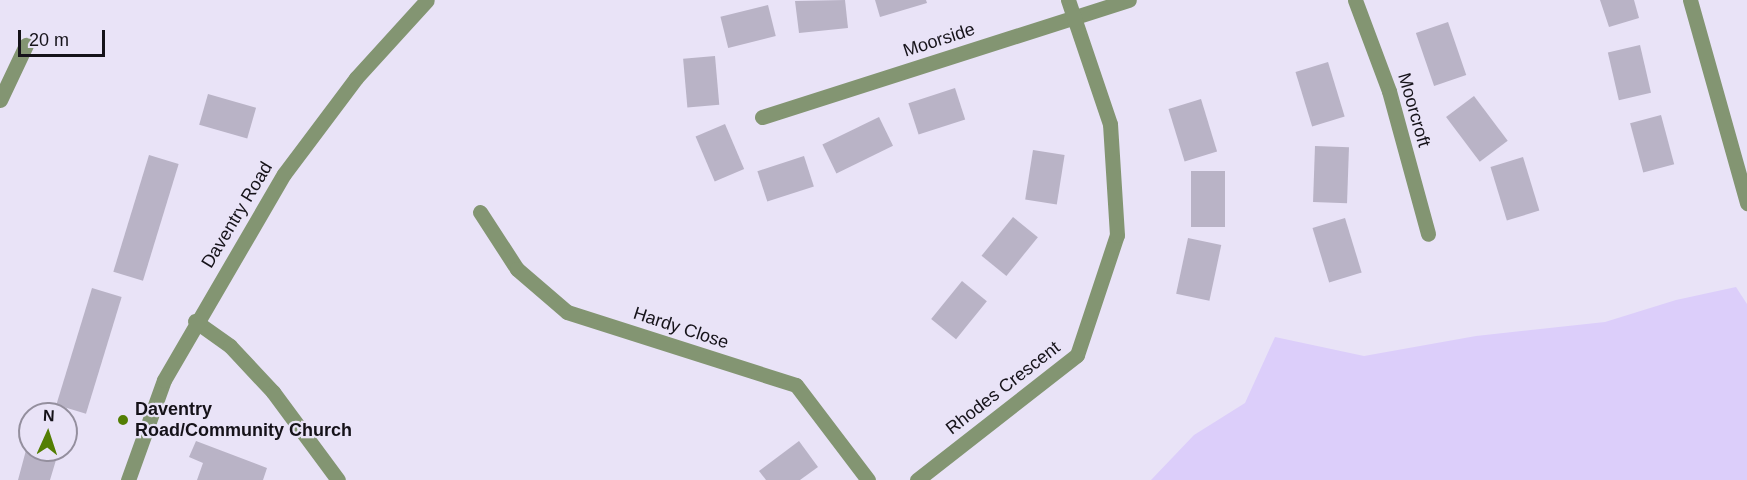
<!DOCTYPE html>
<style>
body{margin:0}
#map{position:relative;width:1747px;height:480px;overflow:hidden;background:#e9e3f7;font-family:Helvetica,sans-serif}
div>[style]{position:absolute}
.green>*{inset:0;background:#dccefa}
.building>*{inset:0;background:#b9b3c6;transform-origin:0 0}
.street>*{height:15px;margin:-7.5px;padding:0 7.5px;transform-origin:7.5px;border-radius:7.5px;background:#839572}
.dots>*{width:16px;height:16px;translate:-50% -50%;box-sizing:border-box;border:3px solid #e9e3f7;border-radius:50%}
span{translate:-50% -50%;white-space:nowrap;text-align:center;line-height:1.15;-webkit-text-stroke:4.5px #e9e3f7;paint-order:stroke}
.street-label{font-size:18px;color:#151219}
.poi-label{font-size:18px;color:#151219;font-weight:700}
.left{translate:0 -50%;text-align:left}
.north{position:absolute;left:18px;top:402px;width:60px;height:60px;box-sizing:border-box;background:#e9e3f7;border:2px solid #948f9e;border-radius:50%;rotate:3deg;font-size:16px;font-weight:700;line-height:24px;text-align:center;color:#151219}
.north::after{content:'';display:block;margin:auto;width:21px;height:27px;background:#537e03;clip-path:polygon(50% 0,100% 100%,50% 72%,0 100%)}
.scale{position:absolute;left:18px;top:30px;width:87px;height:27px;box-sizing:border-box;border:3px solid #151219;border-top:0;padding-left:8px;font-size:18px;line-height:21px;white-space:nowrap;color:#151219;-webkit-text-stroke:4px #e9e3f7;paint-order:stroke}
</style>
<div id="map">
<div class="green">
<div style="clip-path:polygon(1736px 287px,1747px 304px,1747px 480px,1151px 480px,1194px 435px,1245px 403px,1275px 337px,1364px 356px,1476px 336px,1605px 322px,1676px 300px)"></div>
</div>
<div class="building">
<div style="clip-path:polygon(845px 0,848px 28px,799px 33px,795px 1px)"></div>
<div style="clip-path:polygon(875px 0,926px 0,927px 3px,880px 17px)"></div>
<div style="clip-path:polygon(1600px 0,1634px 0,1639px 18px,1609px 27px)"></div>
<div style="left:768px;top:5px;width:32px;height:49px;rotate:76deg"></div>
<div style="left:1448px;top:22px;width:56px;height:34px;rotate:71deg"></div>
<div style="left:1640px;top:45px;width:49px;height:33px;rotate:77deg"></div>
<div style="left:715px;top:56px;width:49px;height:32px;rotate:85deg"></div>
<div style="left:1328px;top:62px;width:57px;height:34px;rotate:73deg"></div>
<div style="left:955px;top:88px;width:33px;height:49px;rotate:72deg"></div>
<div style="left:208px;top:94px;width:50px;height:32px;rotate:16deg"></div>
<div style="left:1474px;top:96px;width:56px;height:35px;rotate:53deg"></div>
<div style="left:1201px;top:99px;width:55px;height:34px;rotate:73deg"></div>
<div style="left:1661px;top:115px;width:51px;height:32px;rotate:75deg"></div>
<div style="left:879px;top:117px;width:32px;height:63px;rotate:64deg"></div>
<div style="left:725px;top:124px;width:49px;height:32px;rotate:67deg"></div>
<div style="left:1315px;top:146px;width:34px;height:56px;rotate:2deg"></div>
<div style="left:1033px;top:150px;width:32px;height:50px;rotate:9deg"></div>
<div style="left:149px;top:155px;width:31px;height:122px;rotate:17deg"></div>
<div style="left:804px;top:156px;width:32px;height:49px;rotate:72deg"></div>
<div style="left:1523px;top:157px;width:56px;height:34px;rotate:73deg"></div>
<div style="left:1191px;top:171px;width:34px;height:56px"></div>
<div style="left:1013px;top:217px;width:32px;height:50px;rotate:39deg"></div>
<div style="left:1345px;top:218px;width:57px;height:34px;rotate:73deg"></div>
<div style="left:1188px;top:238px;width:34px;height:57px;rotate:12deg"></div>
<div style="left:962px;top:281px;width:32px;height:49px;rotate:39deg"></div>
<div style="left:92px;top:288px;width:31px;height:122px;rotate:17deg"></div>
<div style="clip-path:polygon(29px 439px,30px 450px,59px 450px,50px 480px,18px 480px)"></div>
<div style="clip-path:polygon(196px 441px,267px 468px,263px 480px,197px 480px,203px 463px,189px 457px)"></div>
<div style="clip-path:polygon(799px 441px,818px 467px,800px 480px,766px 480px,759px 471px)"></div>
</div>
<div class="street">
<div style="left:1355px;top:0;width:97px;rotate:69.5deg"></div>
<div style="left:1389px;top:91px;width:148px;rotate:74.7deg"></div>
<div style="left:1690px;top:0;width:211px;rotate:74.3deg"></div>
<div style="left:0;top:100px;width:61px;rotate:-64.7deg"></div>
<div style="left:762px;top:117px;width:385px;rotate:-17.7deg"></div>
<div style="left:480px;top:212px;width:68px;rotate:57deg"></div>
<div style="left:517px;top:269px;width:66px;rotate:40.7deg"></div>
<div style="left:567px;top:312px;width:240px;rotate:17.7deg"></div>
<div style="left:796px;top:385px;width:119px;rotate:52.8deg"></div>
<div style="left:195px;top:321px;width:43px;rotate:35.5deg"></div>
<div style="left:230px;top:346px;width:63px;rotate:46.9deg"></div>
<div style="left:273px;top:392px;width:109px;rotate:53.5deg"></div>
<div style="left:128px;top:480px;width:106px;rotate:-70.2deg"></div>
<div style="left:164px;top:380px;width:238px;rotate:-59.8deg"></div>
<div style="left:284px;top:174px;width:120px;rotate:-53.1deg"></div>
<div style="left:356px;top:78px;width:105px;rotate:-47.7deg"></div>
<div style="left:917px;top:480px;width:203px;rotate:-38deg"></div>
<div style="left:1077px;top:355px;width:126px;rotate:-71.6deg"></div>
<div style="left:1117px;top:235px;width:111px;rotate:-93.6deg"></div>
<div style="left:1110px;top:124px;width:131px;rotate:-108.7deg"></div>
</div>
<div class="dots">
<div style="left:123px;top:420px;background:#537e03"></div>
</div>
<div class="street-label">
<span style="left:939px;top:40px;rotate:-18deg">Moorside</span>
<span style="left:1414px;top:110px;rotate:74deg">Moorcroft</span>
<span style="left:237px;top:215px;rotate:-59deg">Daventry Road</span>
<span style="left:681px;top:328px;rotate:18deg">Hardy Close</span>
<span style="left:1003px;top:388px;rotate:-38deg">Rhodes Crescent</span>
</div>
<div class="poi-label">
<span class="left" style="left:135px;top:420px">Daventry<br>Road/Community Church</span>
</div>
<div class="north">N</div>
<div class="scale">20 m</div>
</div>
